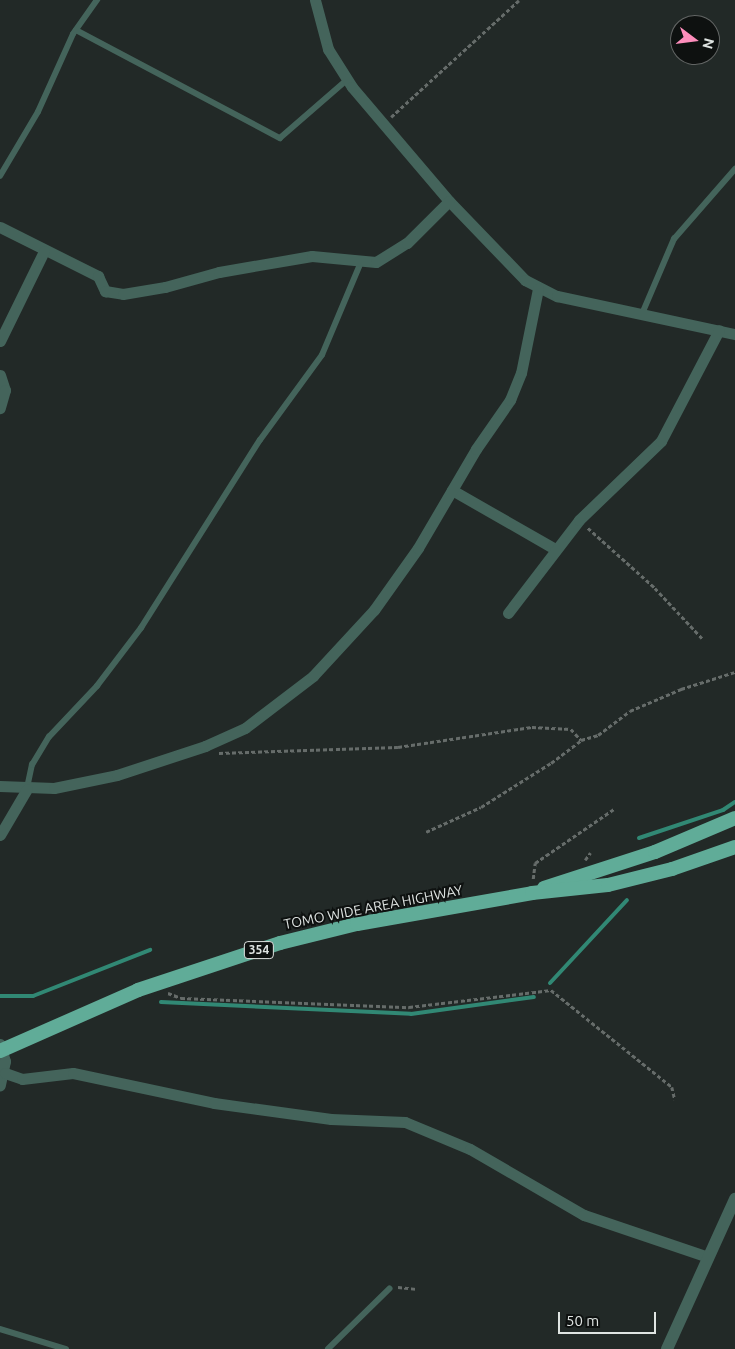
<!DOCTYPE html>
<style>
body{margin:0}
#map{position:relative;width:735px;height:1349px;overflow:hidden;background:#222927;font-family:Ubuntu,sans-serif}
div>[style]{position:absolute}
.stream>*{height:4px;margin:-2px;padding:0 2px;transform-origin:2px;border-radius:2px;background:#318874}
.path>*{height:2.5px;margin-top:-1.25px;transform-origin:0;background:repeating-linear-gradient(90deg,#666c6a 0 4px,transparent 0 6.5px)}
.service>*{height:5.5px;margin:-2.75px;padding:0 2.75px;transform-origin:2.75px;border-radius:2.75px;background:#44645b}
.minor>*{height:11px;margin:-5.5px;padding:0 5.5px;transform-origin:5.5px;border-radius:5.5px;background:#44645b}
.tertiary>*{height:12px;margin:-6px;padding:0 6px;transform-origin:6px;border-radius:6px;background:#44645b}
.trunk>*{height:14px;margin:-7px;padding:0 7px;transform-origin:7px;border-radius:7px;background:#60ac98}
span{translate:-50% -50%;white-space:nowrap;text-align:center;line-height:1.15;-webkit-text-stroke:4px #0e1110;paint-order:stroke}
.shield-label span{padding:1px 4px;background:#0e1110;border:1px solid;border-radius:4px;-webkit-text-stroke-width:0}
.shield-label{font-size:12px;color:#dfe4e2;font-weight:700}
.street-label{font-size:14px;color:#dfe4e2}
.north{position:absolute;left:670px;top:15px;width:50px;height:50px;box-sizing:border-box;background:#0e1110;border:1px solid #626564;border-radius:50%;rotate:105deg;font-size:14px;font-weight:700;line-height:20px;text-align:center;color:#dfe4e2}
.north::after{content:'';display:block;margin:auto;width:18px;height:22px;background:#fe8ebc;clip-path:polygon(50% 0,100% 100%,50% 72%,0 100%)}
.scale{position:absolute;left:558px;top:1312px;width:98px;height:22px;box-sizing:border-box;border:2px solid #dfe4e2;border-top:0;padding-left:6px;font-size:15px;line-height:18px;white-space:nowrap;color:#dfe4e2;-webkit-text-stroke:4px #0e1110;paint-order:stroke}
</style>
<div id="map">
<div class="stream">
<div style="left:639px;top:838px;width:89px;rotate:-18.4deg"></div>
<div style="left:723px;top:810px;width:14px;rotate:-34deg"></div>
<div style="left:550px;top:983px;width:113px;rotate:-47.1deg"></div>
<div style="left:0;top:996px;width:33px"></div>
<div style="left:33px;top:996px;width:126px;rotate:-21.5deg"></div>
<div style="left:161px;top:1002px;width:250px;rotate:2.7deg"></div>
<div style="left:411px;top:1014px;width:124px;rotate:-7.9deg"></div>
</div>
<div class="path">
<div style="left:391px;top:117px;width:173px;rotate:-42.4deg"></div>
<div style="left:588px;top:528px;width:90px;rotate:41.8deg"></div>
<div style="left:655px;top:588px;width:69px;rotate:46.8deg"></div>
<div style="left:219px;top:753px;width:179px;rotate:-1.9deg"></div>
<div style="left:398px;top:747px;width:135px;rotate:-8.5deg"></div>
<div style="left:532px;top:727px;width:39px;rotate:3deg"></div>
<div style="left:571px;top:729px;width:15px;rotate:48deg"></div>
<div style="left:426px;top:832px;width:60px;rotate:-24.4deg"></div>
<div style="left:481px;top:807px;width:83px;rotate:-32.2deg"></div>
<div style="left:551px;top:763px;width:38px;rotate:-37deg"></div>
<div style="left:581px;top:740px;width:18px;rotate:-16deg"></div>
<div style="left:598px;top:735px;width:40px;rotate:-37deg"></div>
<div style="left:630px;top:711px;width:56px;rotate:-23.3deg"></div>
<div style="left:681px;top:689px;width:57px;rotate:-17.5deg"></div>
<div style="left:585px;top:860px;width:9px;rotate:-54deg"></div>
<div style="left:533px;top:879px;width:16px;rotate:-83deg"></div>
<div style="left:535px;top:863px;width:96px;rotate:-34.4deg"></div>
<div style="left:168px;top:993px;width:14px;rotate:21deg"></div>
<div style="left:181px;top:998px;width:228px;rotate:2.3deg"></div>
<div style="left:409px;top:1007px;width:143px;rotate:-6.8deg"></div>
<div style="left:551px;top:990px;width:155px;rotate:38.7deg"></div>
<div style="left:672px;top:1087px;width:13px;rotate:77deg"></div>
<div style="left:398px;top:1287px;width:18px;rotate:6deg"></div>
</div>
<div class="service">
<div style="left:76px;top:30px;width:231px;rotate:27.9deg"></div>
<div style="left:280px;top:138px;width:89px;rotate:-40.9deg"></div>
<div style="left:0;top:176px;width:74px;rotate:-59.3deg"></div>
<div style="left:38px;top:112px;width:85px;rotate:-65.8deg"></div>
<div style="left:73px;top:34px;width:42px;rotate:-54.8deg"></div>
<div style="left:642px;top:314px;width:82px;rotate:-66.9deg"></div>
<div style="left:674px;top:239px;width:93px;rotate:-48.9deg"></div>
<div style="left:27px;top:788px;width:24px;rotate:-78deg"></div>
<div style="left:32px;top:765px;width:33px;rotate:-59deg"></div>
<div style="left:49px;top:737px;width:70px;rotate:-46.7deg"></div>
<div style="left:97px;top:686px;width:73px;rotate:-52.8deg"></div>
<div style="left:141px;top:628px;width:222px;rotate:-57.7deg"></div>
<div style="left:260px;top:440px;width:105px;rotate:-53.9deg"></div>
<div style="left:322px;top:355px;width:101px;rotate:-67.2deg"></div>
<div style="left:0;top:1329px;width:69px;rotate:16.9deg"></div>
<div style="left:328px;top:1349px;width:86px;rotate:-44.5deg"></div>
</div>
<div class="minor">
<div style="left:315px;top:0;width:51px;rotate:75.1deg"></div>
<div style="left:328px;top:49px;width:45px;rotate:57.7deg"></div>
<div style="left:352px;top:87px;width:150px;rotate:49.6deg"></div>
<div style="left:449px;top:201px;width:110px;rotate:46.1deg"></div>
<div style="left:525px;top:280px;width:36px;rotate:27deg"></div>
<div style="left:557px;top:296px;width:182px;rotate:12.1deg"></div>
<div style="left:0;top:227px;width:110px;rotate:26.6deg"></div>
<div style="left:98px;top:276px;width:17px;rotate:65deg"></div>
<div style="left:105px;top:291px;width:18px;rotate:9deg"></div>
<div style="left:123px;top:294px;width:43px;rotate:-9.5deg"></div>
<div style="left:165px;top:287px;width:56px;rotate:-15.5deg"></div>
<div style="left:219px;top:272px;width:94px;rotate:-9.8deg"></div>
<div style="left:312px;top:256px;width:64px;rotate:5.4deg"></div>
<div style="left:376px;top:262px;width:36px;rotate:-32deg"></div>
<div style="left:407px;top:243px;width:59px;rotate:-45deg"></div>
<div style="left:0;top:341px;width:100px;rotate:-63.9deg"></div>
<div style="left:0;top:375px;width:16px;rotate:72deg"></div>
<div style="left:5px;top:390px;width:19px;rotate:106deg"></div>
<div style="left:452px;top:490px;width:119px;rotate:29.8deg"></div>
<div style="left:508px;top:613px;width:117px;rotate:-52.6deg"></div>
<div style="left:579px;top:520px;width:114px;rotate:-43.9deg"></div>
<div style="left:661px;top:441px;width:125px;rotate:-62.4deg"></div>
<div style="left:0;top:786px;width:54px;rotate:2.1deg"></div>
<div style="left:54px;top:788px;width:64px;rotate:-11.7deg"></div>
<div style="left:117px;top:775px;width:93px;rotate:-18.2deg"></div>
<div style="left:205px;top:746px;width:44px;rotate:-24.2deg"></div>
<div style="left:245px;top:728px;width:86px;rotate:-37.4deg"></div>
<div style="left:313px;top:676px;width:90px;rotate:-47.3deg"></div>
<div style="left:374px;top:610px;width:76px;rotate:-54.6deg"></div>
<div style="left:418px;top:548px;width:115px;rotate:-59.6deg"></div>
<div style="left:476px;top:449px;width:60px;rotate:-55.2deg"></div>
<div style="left:510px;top:400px;width:29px;rotate:-68deg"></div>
<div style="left:521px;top:373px;width:86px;rotate:-78.6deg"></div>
<div style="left:0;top:835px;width:53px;rotate:-59.6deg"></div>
<div style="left:0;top:1044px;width:18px;rotate:74deg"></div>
<div style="left:5px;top:1061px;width:25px;rotate:102deg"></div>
<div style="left:5px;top:1073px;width:18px;rotate:19deg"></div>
<div style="left:22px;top:1079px;width:51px;rotate:-6.7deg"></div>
<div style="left:73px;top:1073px;width:144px;rotate:12deg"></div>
<div style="left:214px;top:1103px;width:118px;rotate:7.8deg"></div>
<div style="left:331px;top:1119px;width:74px;rotate:2.3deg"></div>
<div style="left:405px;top:1122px;width:70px;rotate:22.6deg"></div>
<div style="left:470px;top:1149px;width:132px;rotate:30.1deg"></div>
<div style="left:584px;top:1215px;width:131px;rotate:18.7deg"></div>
</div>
<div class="tertiary">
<div style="left:667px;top:1349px;width:165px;rotate:-65.6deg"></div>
</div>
<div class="trunk">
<div style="left:544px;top:888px;width:117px;rotate:-18deg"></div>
<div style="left:655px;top:852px;width:87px;rotate:-23deg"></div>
<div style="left:0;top:1051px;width:151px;rotate:-23.8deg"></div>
<div style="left:138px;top:990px;width:150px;rotate:-18.3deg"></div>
<div style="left:280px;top:943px;width:79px;rotate:-13.9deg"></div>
<div style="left:357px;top:924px;width:178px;rotate:-10deg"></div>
<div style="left:532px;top:893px;width:76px;rotate:-6deg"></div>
<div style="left:608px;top:885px;width:66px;rotate:-14deg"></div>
<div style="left:672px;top:869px;width:67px;rotate:-19.2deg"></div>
</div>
<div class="shield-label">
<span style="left:259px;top:950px">354</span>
</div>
<div class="street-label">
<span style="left:373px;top:907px;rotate:-11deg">TOMO WIDE AREA HIGHWAY</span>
</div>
<div class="north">N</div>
<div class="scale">50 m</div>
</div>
